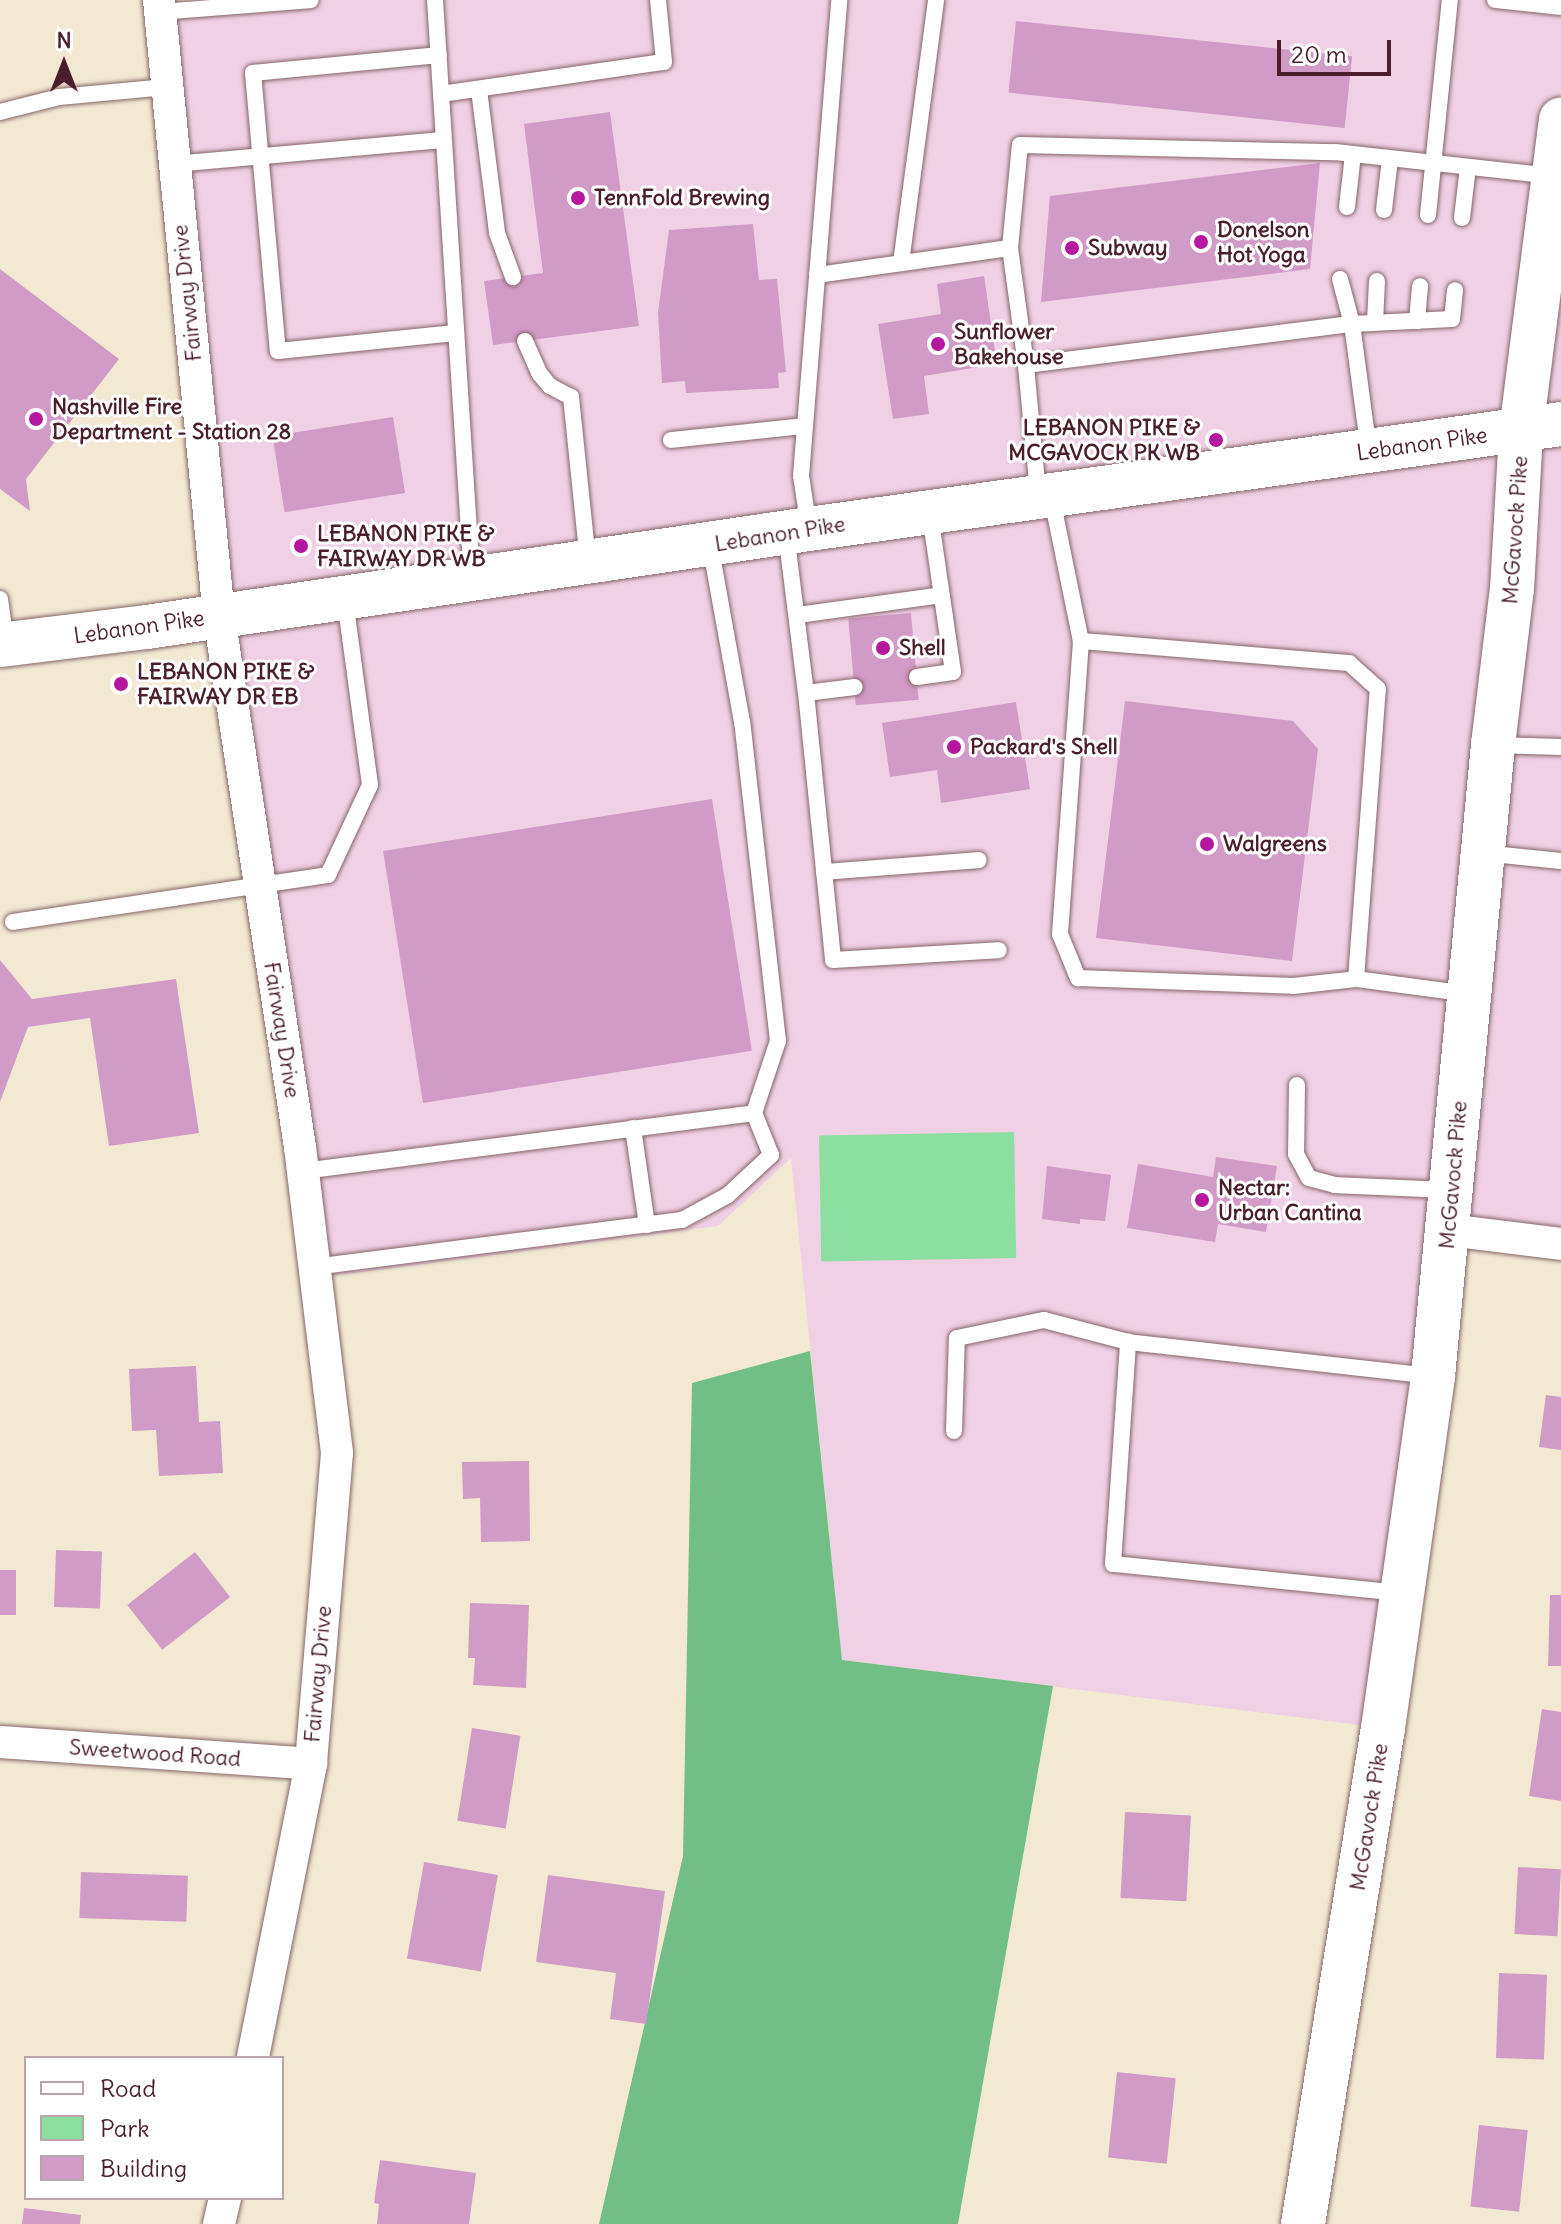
<!DOCTYPE html>
<style>
body{margin:0}
#map{position:relative;width:1561px;height:2224px;overflow:hidden;background:#f3e9d3;font-family:Delius,sans-serif}
div>[style]{position:absolute}
.built>*{inset:0;background:#f0d0e5}
.green>*{inset:0;background:#8cdfa0;transform-origin:0 0}
.forest>*{inset:0;background:#71be86}
.building>*{inset:0;background:#d19bc7;transform-origin:0 0}
.roads{filter:drop-shadow(0 0 2px #856666) drop-shadow(0 0 2px #856666)}
.lane>*{height:16px;margin:-8px;padding:0 8px;transform-origin:8px;border-radius:8px;background:#fff}
.street>*{height:32px;margin:-16px;padding:0 16px;transform-origin:16px;border-radius:16px;background:#fff}
.secondary>*{height:44px;margin:-22px;padding:0 22px;transform-origin:22px;border-radius:22px;background:#fff}
.primary>*{height:44px;margin:-22px;padding:0 22px;transform-origin:22px;border-radius:22px;background:#fff}
.dots>*{width:22px;height:22px;translate:-50% -50%;box-sizing:border-box;border:4px solid #fff;border-radius:50%}
span{translate:-50% -50%;white-space:nowrap;text-align:center;line-height:1.15;-webkit-text-stroke:6px #fff;paint-order:stroke}
.poi-label{font-size:22px;color:#4a1f2b;font-weight:700}
.left{translate:0 -50%;text-align:left}
.right{translate:-100% -50%;text-align:right}
.street-label{font-size:22px;color:#4a1f2b}
.legend{position:absolute;left:24px;top:2056px;width:260px;height:144px;box-sizing:border-box;background:#fff;border:2px solid #b7a5aa;margin:0;padding:10px 14px;list-style:none;font-size:24px;color:#4a1f2b}
.legend li{display:flex;align-items:center;gap:16px;height:40px}
.legend b{width:40px;border:2px solid #b7a5aa}
.north{position:absolute;left:24px;top:24px;width:80px;height:80px;-webkit-text-stroke:6px #fff;paint-order:stroke;rotate:0deg;font-size:22px;font-weight:700;line-height:32px;text-align:center;color:#4a1f2b}
.north::after{content:'';display:block;margin:auto;width:28px;height:36px;background:#4a1f2b;clip-path:polygon(50% 0,100% 100%,50% 72%,0 100%)}
.scale{position:absolute;left:1277px;top:40px;width:114px;height:36px;box-sizing:border-box;border:4px solid #4a1f2b;border-top:0;padding-left:10px;font-size:24px;line-height:28px;white-space:nowrap;color:#4a1f2b;-webkit-text-stroke:6px #fff;paint-order:stroke}
</style>
<div id="map">
<div class="built">
<div style="clip-path:polygon(311px 0,1561px 0,1561px 88px,1540px 266px,1561px 121px,1561px 1244px,1465px 1232px,1383px 1728px,842px 1660px,791px 1158px,718px 1226px,316px 1278px,160px 13px)"></div>
</div>
<div class="green">
<div style="left:1014px;top:1132px;width:126px;height:195px;rotate:89deg"></div>
</div>
<div class="forest">
<div style="clip-path:polygon(810px 1351px,842px 1660px,1053px 1686px,958px 2224px,599px 2224px,683px 1856px,692px 1383px)"></div>
</div>
<div class="building">
<div style="left:1016px;top:21px;width:338px;height:72px;rotate:6deg"></div>
<div style="clip-path:polygon(610px 112px,639px 326px,493px 345px,484px 281px,543px 273px,524px 124px)"></div>
<div style="clip-path:polygon(1320px 163px,1310px 269px,1041px 302px,1050px 196px)"></div>
<div style="clip-path:polygon(753px 224px,759px 280px,777px 279px,786px 372px,778px 373px,779px 388px,686px 393px,685px 381px,662px 383px,658px 313px,669px 230px)"></div>
<div style="clip-path:polygon(0 269px,119px 359px,26px 479px,30px 511px,0 489px)"></div>
<div style="clip-path:polygon(984px 276px,997px 364px,924px 376px,929px 414px,893px 419px,878px 324px,941px 314px,937px 284px)"></div>
<div style="left:393px;top:417px;width:77px;height:122px;rotate:81deg"></div>
<div style="left:911px;top:613px;width:87px;height:63px;rotate:85deg"></div>
<div style="clip-path:polygon(1125px 701px,1293px 721px,1318px 749px,1292px 961px,1096px 938px)"></div>
<div style="clip-path:polygon(1016px 702px,1030px 789px,941px 803px,937px 770px,890px 777px,882px 723px)"></div>
<div style="left:712px;top:799px;width:255px;height:333px;rotate:81deg"></div>
<div style="clip-path:polygon(0 960px,32px 999px,176px 979px,199px 1133px,109px 1146px,90px 1018px,28px 1027px,0 1102px)"></div>
<div style="clip-path:polygon(1216px 1157px,1277px 1166px,1266px 1232px,1218px 1224px,1215px 1242px,1127px 1228px,1138px 1164px,1213px 1177px)"></div>
<div style="clip-path:polygon(1047px 1166px,1111px 1175px,1105px 1221px,1080px 1219px,1080px 1224px,1042px 1219px)"></div>
<div style="clip-path:polygon(196px 1366px,199px 1422px,220px 1421px,223px 1473px,159px 1476px,156px 1430px,132px 1431px,129px 1369px)"></div>
<div style="clip-path:polygon(1546px 1395px,1561px 1397px,1561px 1450px,1539px 1447px)"></div>
<div style="clip-path:polygon(529px 1461px,530px 1541px,481px 1542px,480px 1498px,463px 1499px,462px 1462px)"></div>
<div style="left:56px;top:1550px;width:46px;height:57px;rotate:2deg"></div>
<div style="left:195px;top:1552px;width:57px;height:86px;rotate:52deg"></div>
<div style="left:0;top:1570px;width:16px;height:45px"></div>
<div style="clip-path:polygon(1550px 1595px,1561px 1595px,1561px 1666px,1548px 1666px)"></div>
<div style="clip-path:polygon(470px 1603px,529px 1605px,526px 1688px,473px 1685px,475px 1658px,468px 1658px)"></div>
<div style="clip-path:polygon(1542px 1709px,1561px 1712px,1561px 1801px,1529px 1796px)"></div>
<div style="left:472px;top:1728px;width:49px;height:94px;rotate:9deg"></div>
<div style="left:1125px;top:1812px;width:66px;height:86px;rotate:3deg"></div>
<div style="left:424px;top:1862px;width:75px;height:98px;rotate:10deg"></div>
<div style="left:1518px;top:1867px;width:43px;height:67px;rotate:3deg"></div>
<div style="left:81px;top:1872px;width:107px;height:46px;rotate:2deg"></div>
<div style="clip-path:polygon(548px 1875px,665px 1891px,646px 2024px,610px 2019px,616px 1973px,536px 1962px)"></div>
<div style="left:1499px;top:1973px;width:48px;height:85px;rotate:2deg"></div>
<div style="left:1117px;top:2072px;width:59px;height:86px;rotate:6deg"></div>
<div style="left:1479px;top:2125px;width:49px;height:82px;rotate:6deg"></div>
<div style="clip-path:polygon(380px 2160px,476px 2173px,469px 2224px,377px 2224px,379px 2204px,374px 2203px)"></div>
<div style="clip-path:polygon(24px 2208px,81px 2215px,80px 2224px,22px 2224px)"></div>
</div>
<div class="roads">
<div class="lane">
<div style="left:435px;top:0;width:579px;rotate:86.34deg"></div>
<div style="left:1495px;top:0;width:66px;rotate:6.1deg"></div>
<div style="left:160px;top:12px;width:151px;rotate:-4.5deg"></div>
<div style="left:439px;top:55px;width:187px;rotate:174.5deg"></div>
<div style="left:253px;top:73px;width:279px;rotate:84.9deg"></div>
<div style="left:278px;top:351px;width:178px;rotate:-5.8deg"></div>
<div style="left:479px;top:90px;width:144px;rotate:82.8deg"></div>
<div style="left:497px;top:233px;width:47px;rotate:70deg"></div>
<div style="left:441px;top:94px;width:225px;rotate:-8.2deg"></div>
<div style="left:664px;top:62px;width:62px;rotate:-95.5deg"></div>
<div style="left:0;top:112px;width:61px;rotate:-14.3deg"></div>
<div style="left:59px;top:97px;width:108px;rotate:-5.3deg"></div>
<div style="left:174px;top:164px;width:270px;rotate:-5.1deg"></div>
<div style="left:1347px;top:207px;width:53px;rotate:-83.5deg"></div>
<div style="left:1384px;top:210px;width:51px;rotate:-83.3deg"></div>
<div style="left:1428px;top:215px;width:216px;rotate:-84.2deg"></div>
<div style="left:1462px;top:218px;width:51px;rotate:-83.3deg"></div>
<div style="left:1010px;top:248px;width:103px;rotate:-84.5deg"></div>
<div style="left:1020px;top:145px;width:315px;rotate:1.3deg"></div>
<div style="left:1335px;top:152px;width:219px;rotate:6.3deg"></div>
<div style="left:901px;top:263px;width:265px;rotate:-82.4deg"></div>
<div style="left:817px;top:275px;width:195px;rotate:-8deg"></div>
<div style="left:1010px;top:248px;width:118px;rotate:82.2deg"></div>
<div style="left:1340px;top:279px;width:47px;rotate:75.1deg"></div>
<div style="left:1352px;top:324px;width:100px;rotate:-2.9deg"></div>
<div style="left:1452px;top:319px;width:29px;rotate:-84deg"></div>
<div style="left:1417px;top:321px;width:35px;rotate:-85deg"></div>
<div style="left:1375px;top:322px;width:41px;rotate:-87.2deg"></div>
<div style="left:525px;top:341px;width:35px;rotate:66deg"></div>
<div style="left:539px;top:373px;width:17px;rotate:50deg"></div>
<div style="left:550px;top:386px;width:24px;rotate:28deg"></div>
<div style="left:571px;top:397px;width:165px;rotate:84.1deg"></div>
<div style="left:671px;top:440px;width:134px;rotate:-6deg"></div>
<div style="left:1038px;top:493px;width:129px;rotate:-95.4deg"></div>
<div style="left:1026px;top:365px;width:329px;rotate:-7.2deg"></div>
<div style="left:1352px;top:324px;width:128px;rotate:82.4deg"></div>
<div style="left:1052px;top:499px;width:145px;rotate:78.5deg"></div>
<div style="left:1081px;top:641px;width:294px;rotate:94.1deg"></div>
<div style="left:1060px;top:934px;width:48px;rotate:67.8deg"></div>
<div style="left:1078px;top:978px;width:215px;rotate:2.1deg"></div>
<div style="left:1293px;top:986px;width:63px;rotate:-6.3deg"></div>
<div style="left:1356px;top:979px;width:291px;rotate:-85.7deg"></div>
<div style="left:1378px;top:689px;width:39px;rotate:-138deg"></div>
<div style="left:1349px;top:663px;width:269px;rotate:-175.3deg"></div>
<div style="left:809px;top:528px;width:53px;rotate:-98.7deg"></div>
<div style="left:801px;top:476px;width:478px;rotate:-85.4deg"></div>
<div style="left:786px;top:533px;width:161px;rotate:82.9deg"></div>
<div style="left:806px;top:693px;width:49px;rotate:-7deg"></div>
<div style="left:0;top:599px;width:43px;rotate:82.1deg"></div>
<div style="left:798px;top:615px;width:145px;rotate:-7.9deg"></div>
<div style="left:917px;top:677px;width:36px;rotate:-8deg"></div>
<div style="left:953px;top:672px;width:159px;rotate:-98.3deg"></div>
<div style="left:806px;top:693px;width:268px;rotate:84.2deg"></div>
<div style="left:833px;top:960px;width:166px;rotate:-3.4deg"></div>
<div style="left:1494px;top:745px;width:67px;rotate:1.7deg"></div>
<div style="left:1483px;top:853px;width:78px;rotate:5.9deg"></div>
<div style="left:824px;top:872px;width:155px;rotate:-4.4deg"></div>
<div style="left:13px;top:922px;width:318px;rotate:-8.5deg"></div>
<div style="left:328px;top:875px;width:99px;rotate:-65deg"></div>
<div style="left:370px;top:785px;width:188px;rotate:-97.7deg"></div>
<div style="left:1356px;top:979px;width:114px;rotate:7.6deg"></div>
<div style="left:1297px;top:1085px;width:69px;rotate:90.8deg"></div>
<div style="left:1296px;top:1154px;width:27px;rotate:62deg"></div>
<div style="left:1309px;top:1178px;width:27px;rotate:15deg"></div>
<div style="left:1335px;top:1185px;width:116px;rotate:2.5deg"></div>
<div style="left:633px;top:1128px;width:98px;rotate:81.8deg"></div>
<div style="left:303px;top:1171px;width:455px;rotate:-7.3deg"></div>
<div style="left:754px;top:1113px;width:76px;rotate:-71.6deg"></div>
<div style="left:778px;top:1041px;width:321px;rotate:-96.4deg"></div>
<div style="left:742px;top:722px;width:180px;rotate:-100.2deg"></div>
<div style="left:314px;top:1267px;width:371px;rotate:-7.3deg"></div>
<div style="left:682px;top:1220px;width:52px;rotate:-28.5deg"></div>
<div style="left:728px;top:1195px;width:59px;rotate:-42.9deg"></div>
<div style="left:771px;top:1155px;width:45px;rotate:-112deg"></div>
<div style="left:954px;top:1431px;width:93px;rotate:-88.2deg"></div>
<div style="left:957px;top:1338px;width:89px;rotate:-11.7deg"></div>
<div style="left:1044px;top:1320px;width:87px;rotate:14.7deg"></div>
<div style="left:1400px;top:1593px;width:288px;rotate:-174.2deg"></div>
<div style="left:1113px;top:1564px;width:223px;rotate:-86.1deg"></div>
<div style="left:1128px;top:1342px;width:305px;rotate:6.4deg"></div>
</div>
<div class="street">
<div style="left:159px;top:0;width:619px;rotate:84.44deg"></div>
<div style="left:219px;top:616px;width:537px;rotate:81.33deg"></div>
<div style="left:300px;top:1147px;width:308px;rotate:83.1deg"></div>
<div style="left:337px;top:1453px;width:312px;rotate:94.8deg"></div>
<div style="left:311px;top:1764px;width:300px;rotate:101.2deg"></div>
<div style="left:1449px;top:1230px;width:113px;rotate:7.1deg"></div>
<div style="left:0;top:1742px;width:312px;rotate:4deg"></div>
<div style="left:219px;top:2224px;width:27px;rotate:-77deg"></div>
</div>
<div class="secondary">
<div style="left:1303px;top:2224px;width:502px;rotate:-80.84deg"></div>
<div style="left:1383px;top:1728px;width:356px;rotate:-81.9deg"></div>
<div style="left:1433px;top:1376px;width:634px;rotate:-84.57deg"></div>
<div style="left:1493px;top:745px;width:157px;rotate:-83.1deg"></div>
<div style="left:1512px;top:589px;width:158px;rotate:-86.7deg"></div>
<div style="left:1521px;top:431px;width:314px;rotate:-82.7deg"></div>
</div>
<div class="primary">
<div style="left:0;top:645px;width:148px;rotate:-7deg"></div>
<div style="left:147px;top:627px;width:669px;rotate:-8.42deg"></div>
<div style="left:809px;top:529px;width:759px;rotate:-7.95deg"></div>
</div>
</div>
<div class="dots">
<div style="left:578px;top:198px;background:#b5179e"></div>
<div style="left:1201px;top:242px;background:#b5179e"></div>
<div style="left:1072px;top:248px;background:#b5179e"></div>
<div style="left:938px;top:344px;background:#b5179e"></div>
<div style="left:36px;top:419px;background:#b5179e"></div>
<div style="left:1216px;top:440px;background:#b5179e"></div>
<div style="left:301px;top:546px;background:#b5179e"></div>
<div style="left:883px;top:648px;background:#b5179e"></div>
<div style="left:121px;top:684px;background:#b5179e"></div>
<div style="left:954px;top:747px;background:#b5179e"></div>
<div style="left:1207px;top:844px;background:#b5179e"></div>
<div style="left:1202px;top:1200px;background:#b5179e"></div>
</div>
<div class="poi-label">
<span class="left" style="left:594px;top:198px">TennFold Brewing</span>
<span class="left" style="left:1217px;top:242px">Donelson<br>Hot Yoga</span>
<span class="left" style="left:1088px;top:248px">Subway</span>
<span class="left" style="left:954px;top:344px">Sunflower<br>Bakehouse</span>
<span class="left" style="left:52px;top:419px">Nashville Fire<br>Department - Station 28</span>
<span class="right" style="left:1200px;top:440px">LEBANON PIKE &amp;<br>MCGAVOCK PK WB</span>
<span class="left" style="left:317px;top:546px">LEBANON PIKE &amp;<br>FAIRWAY DR WB</span>
<span class="left" style="left:899px;top:648px">Shell</span>
<span class="left" style="left:137px;top:684px">LEBANON PIKE &amp;<br>FAIRWAY DR EB</span>
<span class="left" style="left:970px;top:747px">Packard's Shell</span>
<span class="left" style="left:1223px;top:844px">Walgreens</span>
<span class="left" style="left:1218px;top:1200px">Nectar:<br>Urban Cantina</span>
</div>
<div class="street-label">
<span style="left:187px;top:293px;rotate:-96deg">Fairway Drive</span>
<span style="left:1422px;top:444px;rotate:-8deg">Lebanon Pike</span>
<span style="left:1515px;top:530px;rotate:-86deg">McGavock Pike</span>
<span style="left:780px;top:534px;rotate:-9deg">Lebanon Pike</span>
<span style="left:139px;top:627px;rotate:-8deg">Lebanon Pike</span>
<span style="left:282px;top:1030px;rotate:81deg">Fairway Drive</span>
<span style="left:1453px;top:1175px;rotate:-85deg">McGavock Pike</span>
<span style="left:318px;top:1674px;rotate:-85deg">Fairway Drive</span>
<span style="left:155px;top:1753px;rotate:4deg">Sweetwood Road</span>
<span style="left:1369px;top:1817px;rotate:-81deg">McGavock Pike</span>
</div>
<ul class="legend">
<li><b style="height:10px;background:#fff"></b>Road</li>
<li><b style="height:22px;background:#8cdfa0"></b>Park</li>
<li><b style="height:22px;background:#d19bc7"></b>Building</li>
</ul>
<div class="north">N</div>
<div class="scale">20 m</div>
</div>
